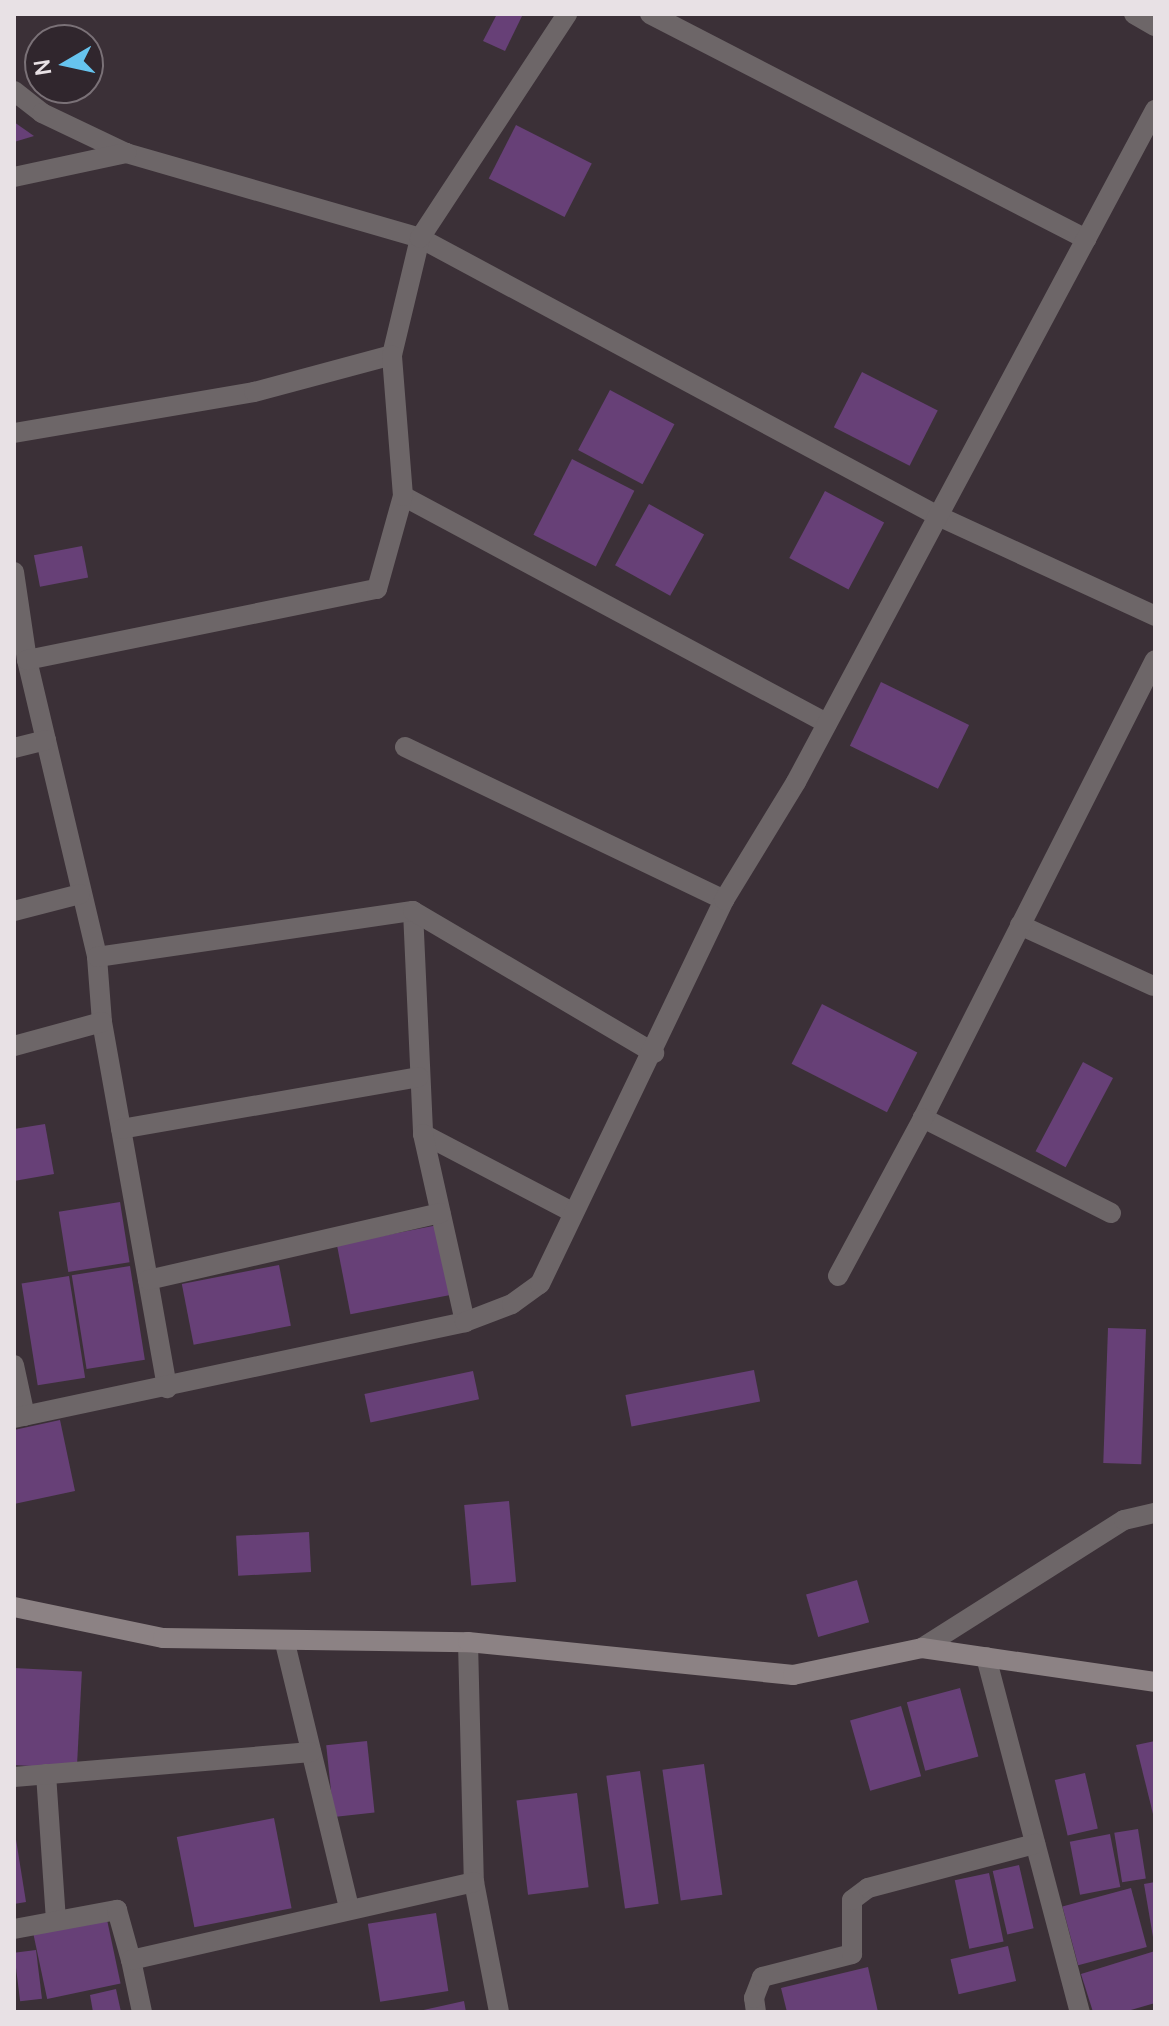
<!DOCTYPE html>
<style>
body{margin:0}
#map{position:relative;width:1169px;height:2026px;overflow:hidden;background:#3b3037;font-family:Manrope,sans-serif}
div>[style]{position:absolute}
.building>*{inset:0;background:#674077;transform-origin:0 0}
.street>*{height:20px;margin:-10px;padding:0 10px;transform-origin:10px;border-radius:10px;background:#6d6668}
.secondary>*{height:20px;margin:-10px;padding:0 10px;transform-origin:10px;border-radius:10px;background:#8c8284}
span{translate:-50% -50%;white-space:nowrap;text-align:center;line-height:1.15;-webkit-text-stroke:6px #30262d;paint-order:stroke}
.frame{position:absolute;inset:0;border:16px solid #e8e1e5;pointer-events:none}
.north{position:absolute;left:24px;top:24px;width:80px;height:80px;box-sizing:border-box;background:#30262d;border:2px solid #7a7177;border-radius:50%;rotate:261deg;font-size:22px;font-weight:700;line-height:32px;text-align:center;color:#e8e1e5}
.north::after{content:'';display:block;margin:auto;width:28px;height:36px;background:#66c4ef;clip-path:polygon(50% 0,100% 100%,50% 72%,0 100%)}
</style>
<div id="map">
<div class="building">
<div style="clip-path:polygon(497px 14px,523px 14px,505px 51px,483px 41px)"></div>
<div style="clip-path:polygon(14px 122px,34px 136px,14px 142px)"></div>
<div style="left:516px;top:125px;width:85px;height:60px;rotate:27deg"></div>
<div style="left:862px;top:372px;width:85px;height:62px;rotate:27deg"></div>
<div style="left:610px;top:390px;width:73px;height:68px;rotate:28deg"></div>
<div style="left:572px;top:459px;width:70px;height:85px;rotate:27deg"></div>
<div style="left:825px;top:491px;width:67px;height:76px;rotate:28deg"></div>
<div style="left:649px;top:504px;width:63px;height:70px;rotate:29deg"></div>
<div style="left:82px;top:546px;width:32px;height:49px;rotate:79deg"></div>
<div style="left:881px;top:682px;width:98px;height:71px;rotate:26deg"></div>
<div style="left:822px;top:1004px;width:107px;height:67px;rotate:27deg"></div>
<div style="left:1083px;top:1062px;width:34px;height:101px;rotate:28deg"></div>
<div style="clip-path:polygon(45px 1124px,54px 1174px,14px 1181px,14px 1129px)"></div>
<div style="left:120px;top:1202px;width:61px;height:62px;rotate:81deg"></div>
<div style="left:438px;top:1225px;width:71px;height:103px;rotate:79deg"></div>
<div style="left:279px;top:1265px;width:62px;height:99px;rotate:79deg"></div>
<div style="left:130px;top:1266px;width:95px;height:59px;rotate:81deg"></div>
<div style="left:69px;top:1276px;width:103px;height:48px;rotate:81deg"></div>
<div style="left:1108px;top:1328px;width:38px;height:135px;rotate:2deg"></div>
<div style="left:754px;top:1370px;width:32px;height:131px;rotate:79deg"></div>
<div style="left:473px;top:1371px;width:29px;height:111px;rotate:78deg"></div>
<div style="clip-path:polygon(60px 1420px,75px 1491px,14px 1504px,14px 1430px)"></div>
<div style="left:509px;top:1501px;width:81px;height:45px;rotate:85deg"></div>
<div style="left:309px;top:1532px;width:40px;height:73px;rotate:87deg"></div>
<div style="left:857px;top:1580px;width:44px;height:53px;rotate:74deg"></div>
<div style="left:14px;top:1668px;width:68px;height:97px;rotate:3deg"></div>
<div style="left:960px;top:1688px;width:71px;height:55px;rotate:75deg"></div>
<div style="left:901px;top:1706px;width:73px;height:53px;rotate:74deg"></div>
<div style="left:367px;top:1741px;width:72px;height:41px;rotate:84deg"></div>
<div style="clip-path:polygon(1155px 1741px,1155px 1818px,1154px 1818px,1136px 1745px)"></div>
<div style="left:704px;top:1764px;width:132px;height:42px;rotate:82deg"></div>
<div style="left:640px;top:1771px;width:134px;height:34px;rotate:82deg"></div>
<div style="left:1085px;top:1773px;width:57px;height:31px;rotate:77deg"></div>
<div style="left:577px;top:1793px;width:95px;height:61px;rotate:83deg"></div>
<div style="left:274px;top:1818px;width:92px;height:99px;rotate:79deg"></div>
<div style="clip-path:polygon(14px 1827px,26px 1902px,14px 1904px)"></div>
<div style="left:1138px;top:1829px;width:50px;height:24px;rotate:81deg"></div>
<div style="left:1110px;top:1834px;width:54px;height:41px;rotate:79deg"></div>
<div style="left:1019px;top:1865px;width:65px;height:27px;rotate:77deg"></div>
<div style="left:989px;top:1873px;width:70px;height:35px;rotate:78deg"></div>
<div style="clip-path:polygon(1155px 1882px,1155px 1937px,1153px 1937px,1144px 1884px)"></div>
<div style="left:1131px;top:1888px;width:61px;height:71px;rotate:75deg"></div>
<div style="left:436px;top:1913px;width:79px;height:69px;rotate:81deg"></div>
<div style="left:106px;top:1915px;width:70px;height:75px;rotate:78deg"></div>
<div style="left:1008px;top:1946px;width:36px;height:59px;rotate:77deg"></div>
<div style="left:36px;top:1950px;width:49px;height:22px;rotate:83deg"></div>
<div style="clip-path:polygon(1155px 1951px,1155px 2003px,1124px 2012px,1093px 2012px,1081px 1974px)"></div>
<div style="clip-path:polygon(868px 1967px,878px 2012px,787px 2012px,781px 1988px)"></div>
<div style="clip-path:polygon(116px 1989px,121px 2012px,93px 2012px,90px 1995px)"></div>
<div style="clip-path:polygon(464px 2001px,466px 2012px,419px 2012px,419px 2011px)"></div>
</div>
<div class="street">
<div style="left:650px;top:14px;width:491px;rotate:27.3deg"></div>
<div style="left:1134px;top:14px;width:24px;rotate:30deg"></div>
<div style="left:14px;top:91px;width:36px;rotate:38deg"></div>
<div style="left:42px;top:113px;width:93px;rotate:25.5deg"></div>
<div style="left:126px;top:153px;width:306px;rotate:16.1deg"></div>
<div style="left:420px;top:238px;width:588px;rotate:28.22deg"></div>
<div style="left:938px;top:516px;width:239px;rotate:24.7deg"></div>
<div style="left:14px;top:177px;width:115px;rotate:-12.1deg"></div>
<div style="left:14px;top:433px;width:243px;rotate:-9.7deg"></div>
<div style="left:254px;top:392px;width:143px;rotate:-15deg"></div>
<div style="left:392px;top:355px;width:120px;rotate:-76.5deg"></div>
<div style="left:420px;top:238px;width:268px;rotate:-56.7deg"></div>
<div style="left:403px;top:496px;width:481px;rotate:28.2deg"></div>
<div style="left:14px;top:572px;width:89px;rotate:81.6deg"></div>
<div style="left:27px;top:660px;width:305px;rotate:76.7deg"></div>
<div style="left:97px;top:957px;width:65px;rotate:85.6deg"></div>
<div style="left:102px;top:1022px;width:372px;rotate:79.9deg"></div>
<div style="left:27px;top:660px;width:357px;rotate:-11.5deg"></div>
<div style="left:377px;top:589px;width:97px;rotate:-74.4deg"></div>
<div style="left:403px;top:496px;width:141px;rotate:-94.5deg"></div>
<div style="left:405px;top:747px;width:354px;rotate:25.6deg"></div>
<div style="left:14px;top:748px;width:33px;rotate:-14deg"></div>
<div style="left:14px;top:911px;width:68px;rotate:-14.4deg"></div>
<div style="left:413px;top:911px;width:223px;rotate:87.4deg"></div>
<div style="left:423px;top:1134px;width:168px;rotate:27.6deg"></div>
<div style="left:1020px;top:925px;width:146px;rotate:24.6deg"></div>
<div style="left:97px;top:957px;width:319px;rotate:-8.3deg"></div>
<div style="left:413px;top:911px;width:280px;rotate:30.5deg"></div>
<div style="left:14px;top:1046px;width:91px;rotate:-15.3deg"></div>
<div style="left:121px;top:1129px;width:302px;rotate:-9.9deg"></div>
<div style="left:423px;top:1134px;width:193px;rotate:77.4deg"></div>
<div style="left:1111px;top:1213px;width:211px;rotate:-153.2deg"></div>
<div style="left:923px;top:1118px;width:513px;rotate:-63.14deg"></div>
<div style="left:838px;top:1276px;width:179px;rotate:-61.7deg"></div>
<div style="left:148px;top:1280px;width:300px;rotate:-12.9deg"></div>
<div style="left:14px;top:1365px;width:52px;rotate:77.8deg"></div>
<div style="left:14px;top:1418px;width:461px;rotate:-12deg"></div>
<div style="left:465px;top:1322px;width:50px;rotate:-21deg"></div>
<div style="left:512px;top:1304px;width:34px;rotate:-36deg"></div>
<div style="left:540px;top:1284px;width:426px;rotate:-64.4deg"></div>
<div style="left:724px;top:900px;width:138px;rotate:-58.6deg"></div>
<div style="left:796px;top:782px;width:762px;rotate:-61.89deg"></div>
<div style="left:468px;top:1642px;width:240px;rotate:88.6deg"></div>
<div style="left:474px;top:1882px;width:132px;rotate:79.1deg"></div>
<div style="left:285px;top:1643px;width:273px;rotate:76.4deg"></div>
<div style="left:922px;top:1648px;width:239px;rotate:-32.4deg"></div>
<div style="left:1124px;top:1520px;width:32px;rotate:-13deg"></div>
<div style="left:986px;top:1657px;width:367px;rotate:75.2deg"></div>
<div style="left:46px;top:1774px;width:147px;rotate:86.1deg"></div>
<div style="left:14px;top:1777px;width:298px;rotate:-4.8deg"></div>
<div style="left:14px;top:1929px;width:105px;rotate:-10.5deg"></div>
<div style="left:117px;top:1910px;width:52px;rotate:74.4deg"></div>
<div style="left:142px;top:2012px;width:53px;rotate:-101.9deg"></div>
<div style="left:131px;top:1960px;width:352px;rotate:-12.8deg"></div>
<div style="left:756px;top:2012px;width:14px;rotate:-98deg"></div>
<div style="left:754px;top:1998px;width:22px;rotate:-69deg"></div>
<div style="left:762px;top:1977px;width:93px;rotate:-14.3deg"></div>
<div style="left:852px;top:1954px;width:54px;rotate:-90deg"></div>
<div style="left:852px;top:1900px;width:20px;rotate:-37deg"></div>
<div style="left:868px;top:1888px;width:173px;rotate:-14.8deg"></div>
</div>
<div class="secondary">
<div style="left:14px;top:1607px;width:152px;rotate:11.8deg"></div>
<div style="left:163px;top:1638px;width:305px;rotate:0.8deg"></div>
<div style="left:468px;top:1642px;width:327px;rotate:5.8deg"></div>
<div style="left:793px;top:1675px;width:132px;rotate:-11.8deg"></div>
<div style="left:922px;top:1648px;width:235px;rotate:8.3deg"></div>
</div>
<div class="frame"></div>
<div class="north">N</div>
</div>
